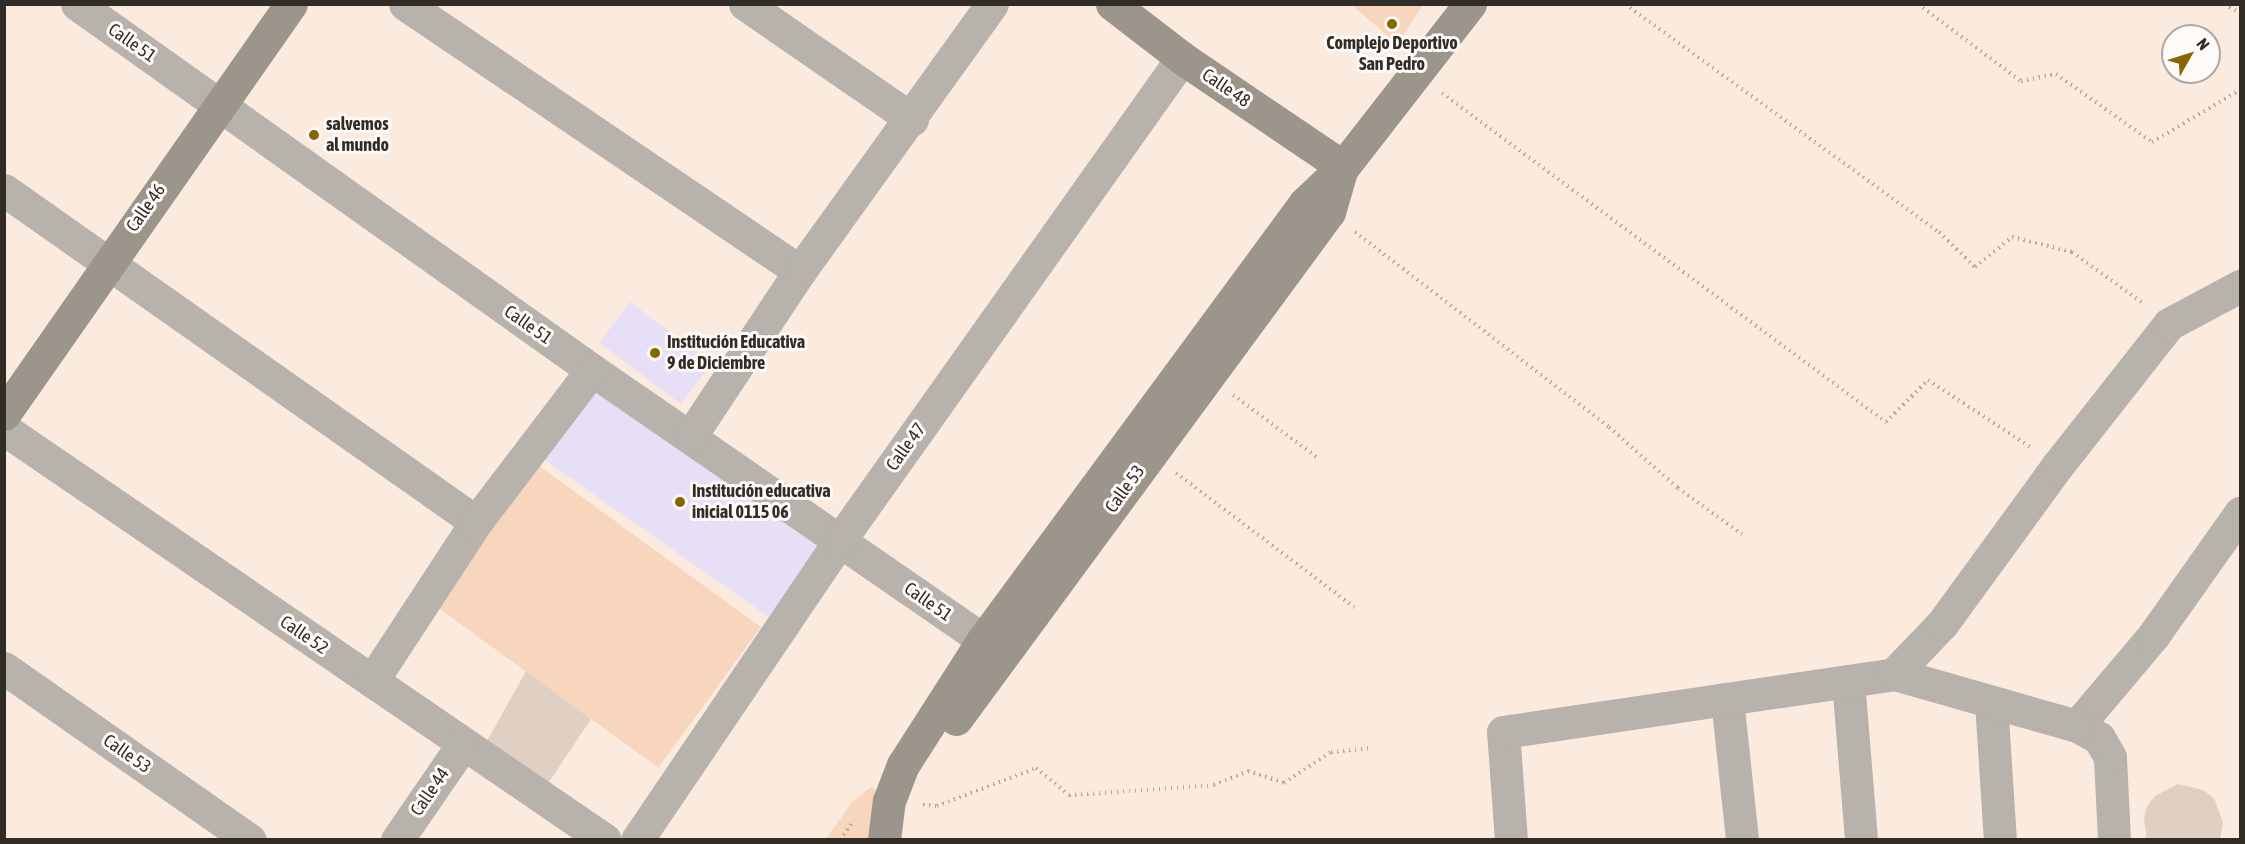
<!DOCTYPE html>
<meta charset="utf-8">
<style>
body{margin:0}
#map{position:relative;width:2245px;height:844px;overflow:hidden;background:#fbeade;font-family:"Asap Condensed",sans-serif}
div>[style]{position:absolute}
.education>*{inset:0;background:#e7dff5;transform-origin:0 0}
.green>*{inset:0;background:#f8d6be;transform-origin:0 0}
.building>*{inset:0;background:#e0d0c4}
.path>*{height:4px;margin-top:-2px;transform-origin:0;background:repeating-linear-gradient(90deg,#b5a89f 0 1.5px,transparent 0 6px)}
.street>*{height:33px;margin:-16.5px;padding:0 16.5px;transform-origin:16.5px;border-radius:16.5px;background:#b7b2ab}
.secondary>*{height:33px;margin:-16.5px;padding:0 16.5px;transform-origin:16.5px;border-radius:16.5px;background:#9c958b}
.dots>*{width:16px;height:16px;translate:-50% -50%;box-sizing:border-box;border:3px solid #fdfaf8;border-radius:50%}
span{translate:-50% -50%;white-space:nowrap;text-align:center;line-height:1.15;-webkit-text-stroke:6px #fdfaf8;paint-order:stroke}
.street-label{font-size:18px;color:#322c27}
.poi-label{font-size:18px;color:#322c27;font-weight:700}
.left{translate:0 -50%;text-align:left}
.frame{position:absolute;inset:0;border:6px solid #322c27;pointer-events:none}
.north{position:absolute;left:2161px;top:24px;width:60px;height:60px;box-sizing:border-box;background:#fdfaf8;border:2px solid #aca8a4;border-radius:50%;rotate:51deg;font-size:16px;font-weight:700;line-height:24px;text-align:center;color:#322c27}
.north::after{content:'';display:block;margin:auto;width:21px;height:27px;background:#886501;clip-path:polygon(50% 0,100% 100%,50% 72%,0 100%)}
</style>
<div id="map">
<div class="education">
<div style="left:630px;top:302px;width:102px;height:51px;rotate:37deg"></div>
<div style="left:593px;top:384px;width:278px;height:90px;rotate:35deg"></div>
</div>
<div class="green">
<div style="clip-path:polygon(1352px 5px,1423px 5px,1397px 44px)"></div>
<div style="left:535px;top:463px;width:279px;height:174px;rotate:36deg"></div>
<div style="clip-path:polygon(871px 787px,882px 795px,882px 839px,825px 840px,852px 802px)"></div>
</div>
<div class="building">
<div style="clip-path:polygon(526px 671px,591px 719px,547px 785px,486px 743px)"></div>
<div style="clip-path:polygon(2178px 784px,2203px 790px,2214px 798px,2223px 822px,2220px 840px,2147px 840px,2144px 819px,2147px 806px,2155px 796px)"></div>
</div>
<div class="path">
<div style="left:1625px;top:4px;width:388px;rotate:36deg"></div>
<div style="left:1939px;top:232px;width:50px;rotate:44.2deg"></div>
<div style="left:1975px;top:267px;width:48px;rotate:-39deg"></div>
<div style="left:2012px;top:237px;width:62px;rotate:14deg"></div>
<div style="left:2072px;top:252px;width:87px;rotate:35.7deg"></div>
<div style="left:1918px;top:4px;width:129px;rotate:36.8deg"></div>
<div style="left:2021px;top:81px;width:36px;rotate:-11deg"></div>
<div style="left:2056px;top:74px;width:118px;rotate:35.3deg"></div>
<div style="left:2152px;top:142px;width:102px;rotate:-30.6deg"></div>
<div style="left:2224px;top:4px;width:18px;rotate:29deg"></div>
<div style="left:1442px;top:93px;width:553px;rotate:36.54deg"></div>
<div style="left:1886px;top:422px;width:59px;rotate:-45deg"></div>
<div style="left:1928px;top:380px;width:124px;rotate:33.2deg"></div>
<div style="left:1355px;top:232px;width:320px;rotate:37.5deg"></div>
<div style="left:1609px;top:427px;width:92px;rotate:41.5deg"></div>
<div style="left:1678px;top:488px;width:79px;rotate:35.7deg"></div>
<div style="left:1233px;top:395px;width:106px;rotate:36.5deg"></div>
<div style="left:1176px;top:473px;width:223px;rotate:37deg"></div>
<div style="left:923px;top:805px;width:14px;rotate:4deg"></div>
<div style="left:937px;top:806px;width:106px;rotate:-21deg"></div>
<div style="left:1036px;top:768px;width:43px;rotate:39.3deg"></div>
<div style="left:1069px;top:795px;width:145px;rotate:-3.9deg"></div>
<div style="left:1214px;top:785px;width:37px;rotate:-22deg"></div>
<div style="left:1248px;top:771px;width:38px;rotate:18deg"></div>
<div style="left:1284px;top:783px;width:56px;rotate:-33.4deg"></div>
<div style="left:1331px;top:752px;width:40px;rotate:-5.7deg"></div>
<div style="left:840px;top:840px;width:21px;rotate:-55deg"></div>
</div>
<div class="street">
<div style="left:77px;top:4px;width:632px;rotate:35.4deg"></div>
<div style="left:592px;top:370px;width:475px;rotate:34.6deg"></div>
<div style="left:405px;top:4px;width:477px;rotate:34.1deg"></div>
<div style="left:745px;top:4px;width:203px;rotate:34.6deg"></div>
<div style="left:4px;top:190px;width:577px;rotate:35.12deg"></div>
<div style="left:4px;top:429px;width:728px;rotate:34.37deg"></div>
<div style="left:690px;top:437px;width:199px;rotate:-56.5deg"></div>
<div style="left:800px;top:271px;width:329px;rotate:-54.3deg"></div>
<div style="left:4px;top:668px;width:300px;rotate:35deg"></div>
<div style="left:372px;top:681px;width:190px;rotate:-56.8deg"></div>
<div style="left:476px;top:522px;width:191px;rotate:-52.7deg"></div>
<div style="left:1848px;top:681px;width:160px;rotate:85.3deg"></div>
<div style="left:1727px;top:699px;width:142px;rotate:83.9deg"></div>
<div style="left:1991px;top:702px;width:138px;rotate:86.3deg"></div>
<div style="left:2077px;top:726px;width:118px;rotate:-49.8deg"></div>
<div style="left:2153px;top:636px;width:151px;rotate:-54.7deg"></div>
<div style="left:397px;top:840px;width:116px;rotate:-55.5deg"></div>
<div style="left:637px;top:840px;width:362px;rotate:-55.9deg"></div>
<div style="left:840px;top:540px;width:591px;rotate:-54.64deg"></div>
<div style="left:1511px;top:840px;width:108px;rotate:-94.2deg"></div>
<div style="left:1503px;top:732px;width:395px;rotate:-8.4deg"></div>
<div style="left:2114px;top:840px;width:83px;rotate:-92.8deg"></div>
<div style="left:2110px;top:757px;width:22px;rotate:-120deg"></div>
<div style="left:2099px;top:738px;width:25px;rotate:-151deg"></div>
<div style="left:2077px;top:726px;width:190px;rotate:-164.1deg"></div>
<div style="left:1894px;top:674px;width:69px;rotate:-46.2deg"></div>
<div style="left:1942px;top:624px;width:197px;rotate:-53.9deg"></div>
<div style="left:2058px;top:465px;width:179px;rotate:-51.8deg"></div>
<div style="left:2169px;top:324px;width:81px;rotate:-28.2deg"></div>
</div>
<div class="secondary">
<div style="left:1112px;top:4px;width:88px;rotate:37.6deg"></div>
<div style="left:1182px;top:58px;width:194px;rotate:34.1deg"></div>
<div style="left:4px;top:414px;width:500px;rotate:-55.01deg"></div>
<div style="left:956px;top:719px;width:629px;rotate:-53.66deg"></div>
<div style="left:1329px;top:212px;width:43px;rotate:-73.7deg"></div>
<div style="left:884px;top:840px;width:39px;rotate:-83deg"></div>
<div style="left:889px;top:801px;width:39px;rotate:-69deg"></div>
<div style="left:903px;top:765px;width:148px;rotate:-57.4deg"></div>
<div style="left:983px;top:640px;width:543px;rotate:-53.62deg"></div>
<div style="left:1305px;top:203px;width:52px;rotate:-43.5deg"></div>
<div style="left:1343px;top:167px;width:207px;rotate:-52.1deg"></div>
</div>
<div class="dots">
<div style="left:1392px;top:24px;background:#886501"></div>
<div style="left:314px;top:135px;background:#886501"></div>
<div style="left:655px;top:353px;background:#886501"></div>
<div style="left:680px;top:502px;background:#886501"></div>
</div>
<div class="street-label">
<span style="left:132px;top:43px;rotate:35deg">Calle 51</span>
<span style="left:1226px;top:88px;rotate:34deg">Calle 48</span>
<span style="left:146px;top:208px;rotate:-55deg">Calle 46</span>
<span style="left:528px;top:325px;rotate:35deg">Calle 51</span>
<span style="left:906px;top:447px;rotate:-54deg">Calle 47</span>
<span style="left:1125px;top:489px;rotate:-54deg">Calle 53</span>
<span style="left:928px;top:602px;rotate:35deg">Calle 51</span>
<span style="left:304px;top:635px;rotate:34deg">Calle 52</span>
<span style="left:127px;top:754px;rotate:35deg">Calle 53</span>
<span style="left:430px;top:792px;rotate:-56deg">Calle 44</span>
</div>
<div class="poi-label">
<span style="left:1392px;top:54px">Complejo Deportivo<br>San Pedro</span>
<span class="left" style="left:326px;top:135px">salvemos<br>al mundo</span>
<span class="left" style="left:667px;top:353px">Institución Educativa<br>9 de Diciembre</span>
<span class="left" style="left:692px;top:502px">Institución educativa<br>inicial 0115 06</span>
</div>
<div class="frame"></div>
<div class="north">N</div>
</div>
